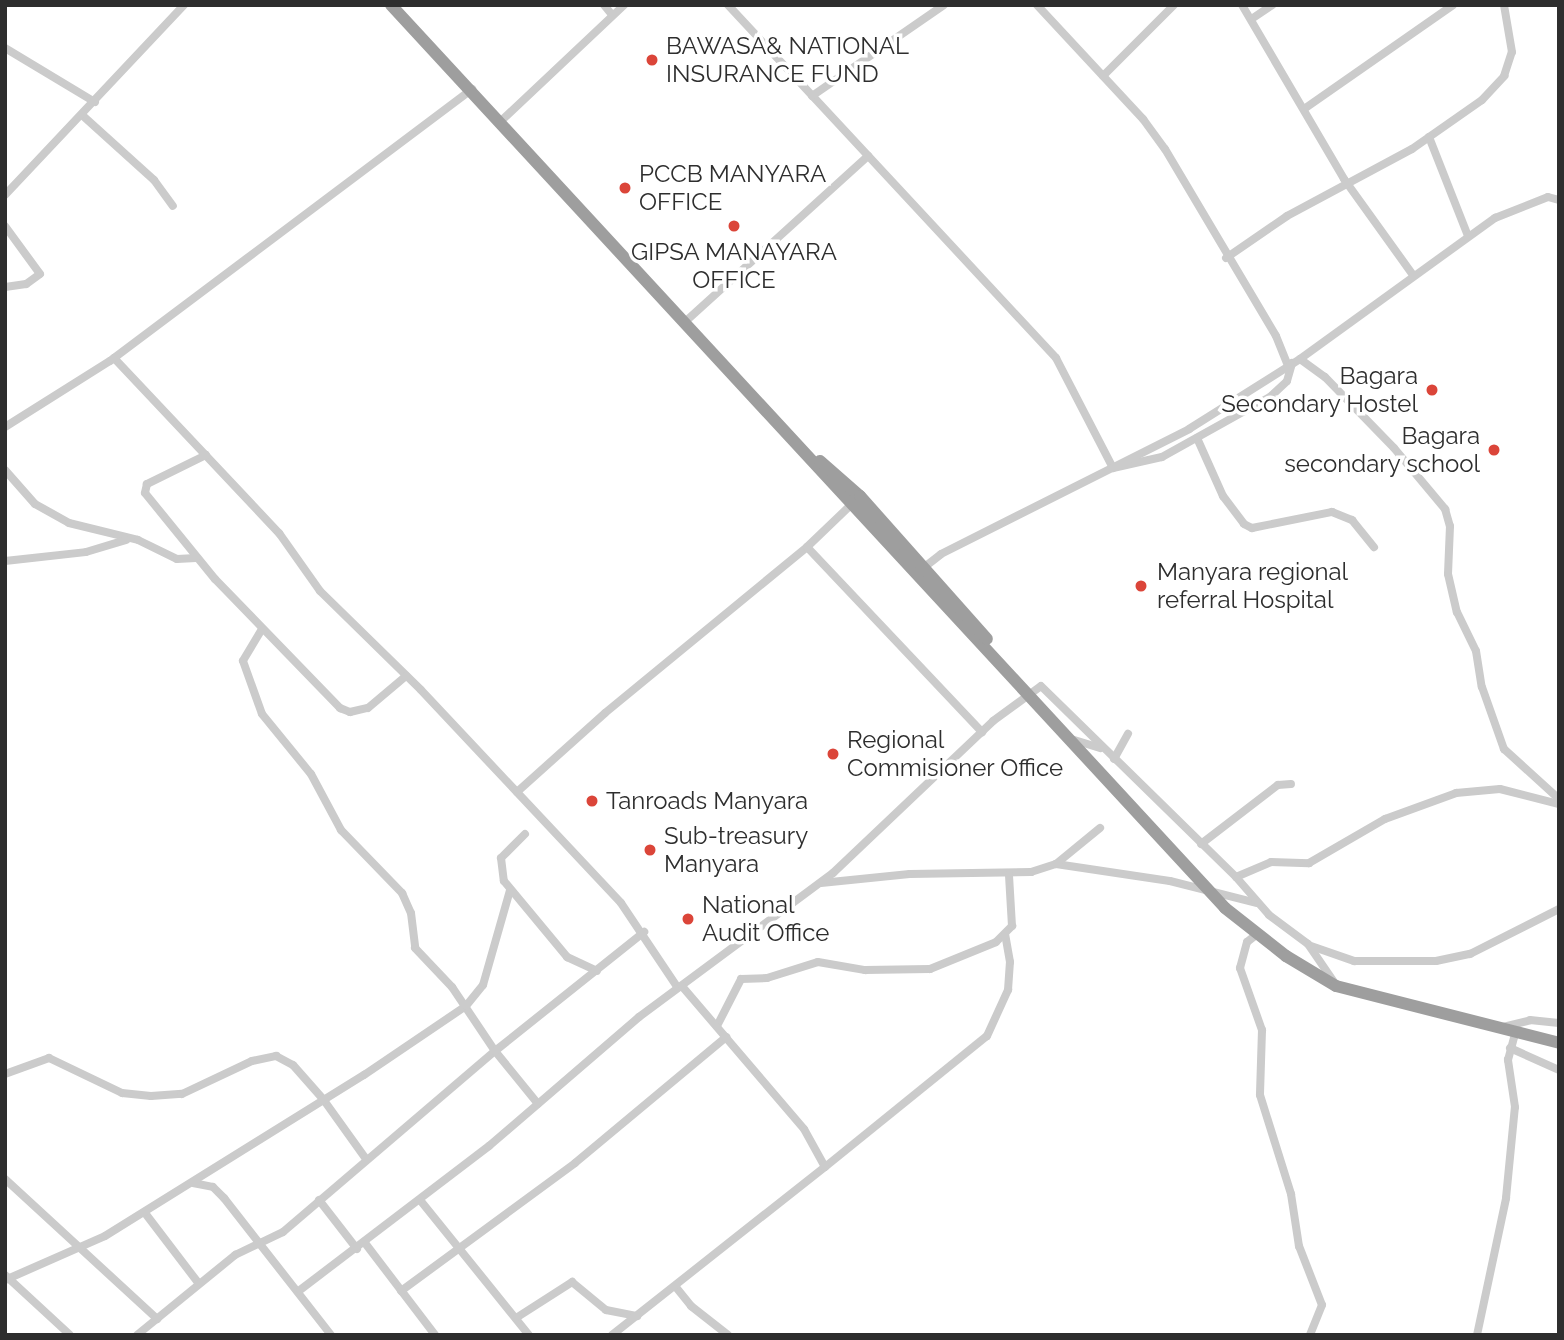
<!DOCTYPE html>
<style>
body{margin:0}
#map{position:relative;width:1564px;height:1340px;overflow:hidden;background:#fff;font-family:Raleway,sans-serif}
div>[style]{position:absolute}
.minor>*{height:8px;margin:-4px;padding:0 4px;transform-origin:4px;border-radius:4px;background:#cbcbcb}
.trunk>*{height:12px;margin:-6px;padding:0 6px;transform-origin:6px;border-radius:6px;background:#9e9e9e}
.dots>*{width:19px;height:19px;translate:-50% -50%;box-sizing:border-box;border:4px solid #fff;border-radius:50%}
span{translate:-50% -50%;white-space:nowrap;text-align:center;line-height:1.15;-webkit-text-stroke:7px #fff;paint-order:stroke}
.poi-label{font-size:24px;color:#2e2e2e}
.left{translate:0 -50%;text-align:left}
.right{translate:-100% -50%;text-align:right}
.frame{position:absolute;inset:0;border:7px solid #2e2e2e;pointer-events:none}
</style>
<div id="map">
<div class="minor">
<div style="left:604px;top:5px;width:13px;rotate:51deg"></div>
<div style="left:728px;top:5px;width:482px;rotate:47.1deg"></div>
<div style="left:1056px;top:358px;width:124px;rotate:62.6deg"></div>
<div style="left:1113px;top:468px;width:50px;rotate:-12.7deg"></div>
<div style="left:1162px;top:457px;width:124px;rotate:-29.1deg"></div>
<div style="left:1270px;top:397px;width:23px;rotate:-43deg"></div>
<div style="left:1287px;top:381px;width:19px;rotate:-74deg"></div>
<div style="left:1037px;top:5px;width:156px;rotate:47.1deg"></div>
<div style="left:1143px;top:119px;width:37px;rotate:54deg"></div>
<div style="left:1165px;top:149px;width:217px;rotate:59.3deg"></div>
<div style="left:1276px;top:336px;width:32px;rotate:68deg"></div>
<div style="left:1242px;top:5px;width:202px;rotate:59.6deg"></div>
<div style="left:1344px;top:179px;width:118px;rotate:54.3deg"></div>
<div style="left:1253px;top:18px;width:23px;rotate:-34deg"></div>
<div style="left:5px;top:48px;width:105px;rotate:31deg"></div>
<div style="left:1103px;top:76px;width:100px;rotate:-45deg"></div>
<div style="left:812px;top:96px;width:160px;rotate:-34.6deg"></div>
<div style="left:1304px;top:109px;width:182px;rotate:-34.9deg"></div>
<div style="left:82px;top:115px;width:97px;rotate:42.1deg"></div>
<div style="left:154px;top:180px;width:32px;rotate:54deg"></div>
<div style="left:501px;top:121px;width:169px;rotate:-43.3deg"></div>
<div style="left:1429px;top:137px;width:106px;rotate:68.5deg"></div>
<div style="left:5px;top:195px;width:261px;rotate:-46.7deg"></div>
<div style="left:5px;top:226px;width:59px;rotate:53.9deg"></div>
<div style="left:40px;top:274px;width:17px;rotate:144deg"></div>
<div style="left:26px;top:284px;width:21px;rotate:172deg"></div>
<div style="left:1226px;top:258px;width:74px;rotate:-34.5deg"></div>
<div style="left:1287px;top:216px;width:142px;rotate:-28.2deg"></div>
<div style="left:1412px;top:149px;width:85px;rotate:-35deg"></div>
<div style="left:1482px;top:100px;width:33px;rotate:-47deg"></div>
<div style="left:1504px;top:76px;width:25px;rotate:-72deg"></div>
<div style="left:1512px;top:52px;width:48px;rotate:-99.7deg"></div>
<div style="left:686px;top:321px;width:246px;rotate:-42.2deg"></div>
<div style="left:114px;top:358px;width:241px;rotate:46.7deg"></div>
<div style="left:279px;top:533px;width:71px;rotate:54.7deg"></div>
<div style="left:320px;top:591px;width:141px;rotate:44.4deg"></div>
<div style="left:421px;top:690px;width:292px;rotate:46.8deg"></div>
<div style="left:621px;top:903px;width:102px;rotate:56.2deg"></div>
<div style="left:1300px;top:359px;width:31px;rotate:36deg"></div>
<div style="left:1325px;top:377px;width:99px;rotate:45.8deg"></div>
<div style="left:1394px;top:448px;width:80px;rotate:50.1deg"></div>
<div style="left:1445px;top:509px;width:18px;rotate:74deg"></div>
<div style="left:1450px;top:526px;width:48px;rotate:92.4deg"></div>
<div style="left:1448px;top:574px;width:39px;rotate:77deg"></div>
<div style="left:1457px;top:612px;width:43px;rotate:64deg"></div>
<div style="left:1476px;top:651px;width:36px;rotate:81deg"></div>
<div style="left:1482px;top:687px;width:66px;rotate:70.5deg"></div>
<div style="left:1504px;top:749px;width:74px;rotate:42.3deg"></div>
<div style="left:5px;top:427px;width:124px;rotate:-32.2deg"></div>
<div style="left:110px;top:361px;width:453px;rotate:-36.9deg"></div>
<div style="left:1197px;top:438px;width:64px;rotate:65.9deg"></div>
<div style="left:1223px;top:496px;width:35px;rotate:53deg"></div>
<div style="left:1244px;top:524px;width:9px;rotate:27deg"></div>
<div style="left:1252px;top:528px;width:82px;rotate:-11.3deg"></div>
<div style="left:1332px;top:512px;width:22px;rotate:22deg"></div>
<div style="left:1352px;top:520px;width:35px;rotate:51deg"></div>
<div style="left:206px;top:455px;width:66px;rotate:153.8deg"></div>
<div style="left:147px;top:484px;width:9px;rotate:103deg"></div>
<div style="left:145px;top:493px;width:111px;rotate:50.9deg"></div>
<div style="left:215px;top:579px;width:180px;rotate:45.9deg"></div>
<div style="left:340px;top:708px;width:11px;rotate:22deg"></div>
<div style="left:350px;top:712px;width:18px;rotate:-13deg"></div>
<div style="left:368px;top:708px;width:50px;rotate:-40.1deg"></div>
<div style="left:5px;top:470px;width:45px;rotate:48.6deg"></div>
<div style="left:35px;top:504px;width:39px;rotate:29deg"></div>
<div style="left:69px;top:523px;width:71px;rotate:13.8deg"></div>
<div style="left:138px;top:540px;width:43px;rotate:26deg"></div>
<div style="left:177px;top:559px;width:19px;rotate:-3deg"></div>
<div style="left:807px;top:547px;width:255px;rotate:46.6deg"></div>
<div style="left:5px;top:561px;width:81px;rotate:-6.3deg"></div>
<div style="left:86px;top:552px;width:42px;rotate:-16.7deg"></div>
<div style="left:922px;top:569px;width:24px;rotate:-38deg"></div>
<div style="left:941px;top:554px;width:278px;rotate:-26.7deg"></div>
<div style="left:1189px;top:429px;width:131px;rotate:-32.2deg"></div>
<div style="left:1300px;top:359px;width:241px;rotate:-35.9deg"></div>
<div style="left:1495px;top:218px;width:57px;rotate:-21.6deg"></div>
<div style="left:1548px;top:197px;width:11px;rotate:15deg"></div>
<div style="left:262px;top:629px;width:37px;rotate:121deg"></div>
<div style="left:243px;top:661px;width:56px;rotate:70.3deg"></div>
<div style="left:262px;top:714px;width:77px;rotate:50.8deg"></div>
<div style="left:311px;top:774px;width:64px;rotate:61.8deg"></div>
<div style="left:341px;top:830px;width:88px;rotate:45.9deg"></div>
<div style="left:402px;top:893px;width:22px;rotate:66deg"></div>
<div style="left:411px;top:913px;width:35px;rotate:83deg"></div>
<div style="left:415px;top:948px;width:54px;rotate:46.5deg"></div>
<div style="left:452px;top:987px;width:77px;rotate:56.1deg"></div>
<div style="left:495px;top:1051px;width:68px;rotate:50.9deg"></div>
<div style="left:1071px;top:739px;width:31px;rotate:17deg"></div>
<div style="left:1114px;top:759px;width:29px;rotate:-61deg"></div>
<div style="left:517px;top:792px;width:118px;rotate:-41.9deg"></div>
<div style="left:605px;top:713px;width:261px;rotate:-39.4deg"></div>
<div style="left:807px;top:547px;width:65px;rotate:-43.8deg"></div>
<div style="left:525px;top:834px;width:34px;rotate:135deg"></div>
<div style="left:501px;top:858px;width:23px;rotate:83deg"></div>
<div style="left:504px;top:881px;width:99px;rotate:50.3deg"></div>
<div style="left:567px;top:957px;width:33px;rotate:25deg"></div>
<div style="left:1201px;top:844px;width:97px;rotate:-37.5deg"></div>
<div style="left:1278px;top:785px;width:13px;rotate:-4deg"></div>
<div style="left:1056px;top:864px;width:115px;rotate:8.5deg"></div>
<div style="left:1170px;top:881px;width:89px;rotate:14.3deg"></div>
<div style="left:1236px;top:877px;width:38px;rotate:-23deg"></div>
<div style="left:1271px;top:862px;width:38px;rotate:2deg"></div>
<div style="left:1309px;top:863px;width:88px;rotate:-30.1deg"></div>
<div style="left:1385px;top:819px;width:76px;rotate:-20.1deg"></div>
<div style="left:1456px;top:793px;width:44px;rotate:-5.2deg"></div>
<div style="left:1500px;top:789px;width:61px;rotate:14.3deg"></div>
<div style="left:821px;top:883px;width:89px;rotate:-5.8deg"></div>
<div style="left:910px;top:874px;width:121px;rotate:-0.9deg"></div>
<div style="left:1031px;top:872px;width:26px;rotate:-18deg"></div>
<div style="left:1056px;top:864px;width:57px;rotate:-39.3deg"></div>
<div style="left:1256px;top:935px;width:11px;rotate:142deg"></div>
<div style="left:1247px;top:942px;width:27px;rotate:105deg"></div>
<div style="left:1240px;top:968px;width:66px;rotate:70.5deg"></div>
<div style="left:1262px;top:1030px;width:65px;rotate:91.8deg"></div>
<div style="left:1260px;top:1095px;width:104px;rotate:72.6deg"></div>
<div style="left:1291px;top:1194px;width:53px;rotate:81.3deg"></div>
<div style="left:1299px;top:1246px;width:63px;rotate:68.7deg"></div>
<div style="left:1322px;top:1305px;width:32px;rotate:112deg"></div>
<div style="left:1311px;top:946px;width:46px;rotate:19.2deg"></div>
<div style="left:1354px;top:961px;width:82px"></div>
<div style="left:1436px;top:961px;width:35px;rotate:-12deg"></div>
<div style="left:1470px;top:954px;width:100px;rotate:-26.8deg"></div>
<div style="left:717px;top:1026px;width:53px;rotate:-62.9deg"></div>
<div style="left:741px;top:979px;width:26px;rotate:-2deg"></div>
<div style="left:767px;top:978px;width:53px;rotate:-17.4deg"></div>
<div style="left:818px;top:962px;width:48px;rotate:9.7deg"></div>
<div style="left:865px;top:970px;width:65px;rotate:-0.9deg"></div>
<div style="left:930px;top:969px;width:71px;rotate:-22.2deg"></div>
<div style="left:996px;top:942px;width:23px;rotate:-45deg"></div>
<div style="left:1012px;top:926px;width:51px;rotate:-93.4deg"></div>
<div style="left:1499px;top:1028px;width:32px;rotate:-14deg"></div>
<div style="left:1530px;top:1020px;width:29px;rotate:6deg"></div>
<div style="left:1510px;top:1048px;width:54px;rotate:24.2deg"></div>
<div style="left:5px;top:1074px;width:47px;rotate:-20deg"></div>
<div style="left:49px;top:1058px;width:81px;rotate:25.6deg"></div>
<div style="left:122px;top:1093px;width:29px;rotate:6deg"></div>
<div style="left:151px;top:1096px;width:31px;rotate:-4deg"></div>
<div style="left:182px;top:1094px;width:77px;rotate:-25.2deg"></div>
<div style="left:252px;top:1061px;width:25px;rotate:-12deg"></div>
<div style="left:276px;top:1056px;width:19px;rotate:28deg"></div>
<div style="left:293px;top:1065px;width:45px;rotate:48.6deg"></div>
<div style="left:323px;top:1099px;width:74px;rotate:54.4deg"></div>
<div style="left:825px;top:1167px;width:208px;rotate:-39deg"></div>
<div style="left:987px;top:1036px;width:51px;rotate:-65.5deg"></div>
<div style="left:1008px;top:990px;width:28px;rotate:-86deg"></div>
<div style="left:1010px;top:962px;width:27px;rotate:-100deg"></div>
<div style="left:5px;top:1179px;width:207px;rotate:42.6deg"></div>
<div style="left:193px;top:1183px;width:20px;rotate:11deg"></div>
<div style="left:213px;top:1187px;width:16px;rotate:45deg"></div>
<div style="left:224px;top:1198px;width:174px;rotate:52deg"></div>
<div style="left:319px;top:1200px;width:62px;rotate:52.2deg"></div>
<div style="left:420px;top:1200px;width:174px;rotate:51.1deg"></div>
<div style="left:145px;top:1213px;width:89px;rotate:52.7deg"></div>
<div style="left:365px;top:1243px;width:116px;rotate:52.7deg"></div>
<div style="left:5px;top:1275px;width:88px;rotate:42.7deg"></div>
<div style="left:5px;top:1280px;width:109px;rotate:-23.7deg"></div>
<div style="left:105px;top:1236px;width:305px;rotate:-31.9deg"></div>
<div style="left:364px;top:1075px;width:123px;rotate:-34.1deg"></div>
<div style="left:466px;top:1006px;width:27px;rotate:-51deg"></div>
<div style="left:483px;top:985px;width:99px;rotate:-74.1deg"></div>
<div style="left:675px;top:1286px;width:26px;rotate:51deg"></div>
<div style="left:691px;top:1306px;width:47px;rotate:38.1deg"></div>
<div style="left:300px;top:1290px;width:238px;rotate:-37.3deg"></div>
<div style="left:489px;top:1146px;width:198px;rotate:-40.7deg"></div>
<div style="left:639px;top:1017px;width:242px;rotate:-36.6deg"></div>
<div style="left:833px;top:873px;width:221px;rotate:-43.5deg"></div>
<div style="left:993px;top:721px;width:59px;rotate:-36.1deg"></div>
<div style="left:1041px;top:686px;width:273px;rotate:44.4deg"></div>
<div style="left:1236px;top:877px;width:50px;rotate:49deg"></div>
<div style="left:1269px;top:915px;width:49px;rotate:36.6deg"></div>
<div style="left:1308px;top:944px;width:46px;rotate:55.6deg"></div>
<div style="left:401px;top:1291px;width:216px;rotate:-36.3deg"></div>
<div style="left:575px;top:1163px;width:197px;rotate:-39.8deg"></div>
<div style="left:516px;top:1318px;width:67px;rotate:-32.7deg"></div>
<div style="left:572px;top:1282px;width:44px;rotate:39.5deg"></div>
<div style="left:606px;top:1310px;width:32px;rotate:11deg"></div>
<div style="left:137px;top:1335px;width:127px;rotate:-39.2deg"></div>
<div style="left:235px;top:1255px;width:53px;rotate:-25.6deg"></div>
<div style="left:283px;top:1232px;width:279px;rotate:-40.5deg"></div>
<div style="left:495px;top:1051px;width:191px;rotate:-38.6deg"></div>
<div style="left:612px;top:1335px;width:271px;rotate:-38.3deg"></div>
<div style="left:825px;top:1167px;width:43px;rotate:-118.9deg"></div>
<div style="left:804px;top:1129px;width:188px;rotate:-130.5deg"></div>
<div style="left:1477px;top:1335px;width:140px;rotate:-78deg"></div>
<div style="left:1506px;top:1198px;width:91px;rotate:-84.4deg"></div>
<div style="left:1515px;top:1107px;width:48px;rotate:-98.5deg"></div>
<div style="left:1508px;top:1060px;width:27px;rotate:-75deg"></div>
</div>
<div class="trunk">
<div style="left:391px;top:5px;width:1229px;rotate:47.27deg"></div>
<div style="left:1225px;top:908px;width:78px;rotate:38.2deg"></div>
<div style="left:1286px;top:956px;width:58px;rotate:31deg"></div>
<div style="left:1336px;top:986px;width:230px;rotate:14.3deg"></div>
<div style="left:820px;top:461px;width:53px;rotate:41.2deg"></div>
<div style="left:860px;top:496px;width:191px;rotate:48.4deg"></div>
</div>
<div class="dots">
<div style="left:652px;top:60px;background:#db4539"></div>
<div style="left:625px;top:188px;background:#db4539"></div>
<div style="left:734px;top:226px;background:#db4539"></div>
<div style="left:1432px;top:390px;background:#db4539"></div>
<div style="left:1494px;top:450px;background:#db4539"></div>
<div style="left:1141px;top:586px;background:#db4539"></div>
<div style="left:833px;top:754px;background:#db4539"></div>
<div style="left:592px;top:801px;background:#db4539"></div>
<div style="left:650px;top:850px;background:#db4539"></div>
<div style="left:688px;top:919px;background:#db4539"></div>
</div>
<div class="poi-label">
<span class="left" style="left:666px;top:60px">BAWASA&amp; NATIONAL<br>INSURANCE FUND</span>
<span class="left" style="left:639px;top:188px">PCCB MANYARA<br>OFFICE</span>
<span style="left:734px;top:266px">GIPSA MANAYARA<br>OFFICE</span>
<span class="right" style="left:1418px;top:390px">Bagara<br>Secondary Hostel</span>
<span class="right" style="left:1480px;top:450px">Bagara<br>secondary school</span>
<span class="left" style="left:1157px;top:586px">Manyara regional<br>referral Hospital</span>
<span class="left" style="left:847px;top:754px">Regional<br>Commisioner Office</span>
<span class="left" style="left:606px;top:801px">Tanroads Manyara</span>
<span class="left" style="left:664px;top:850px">Sub-treasury<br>Manyara</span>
<span class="left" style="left:702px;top:919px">National<br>Audit Office</span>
</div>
<div class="frame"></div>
</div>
